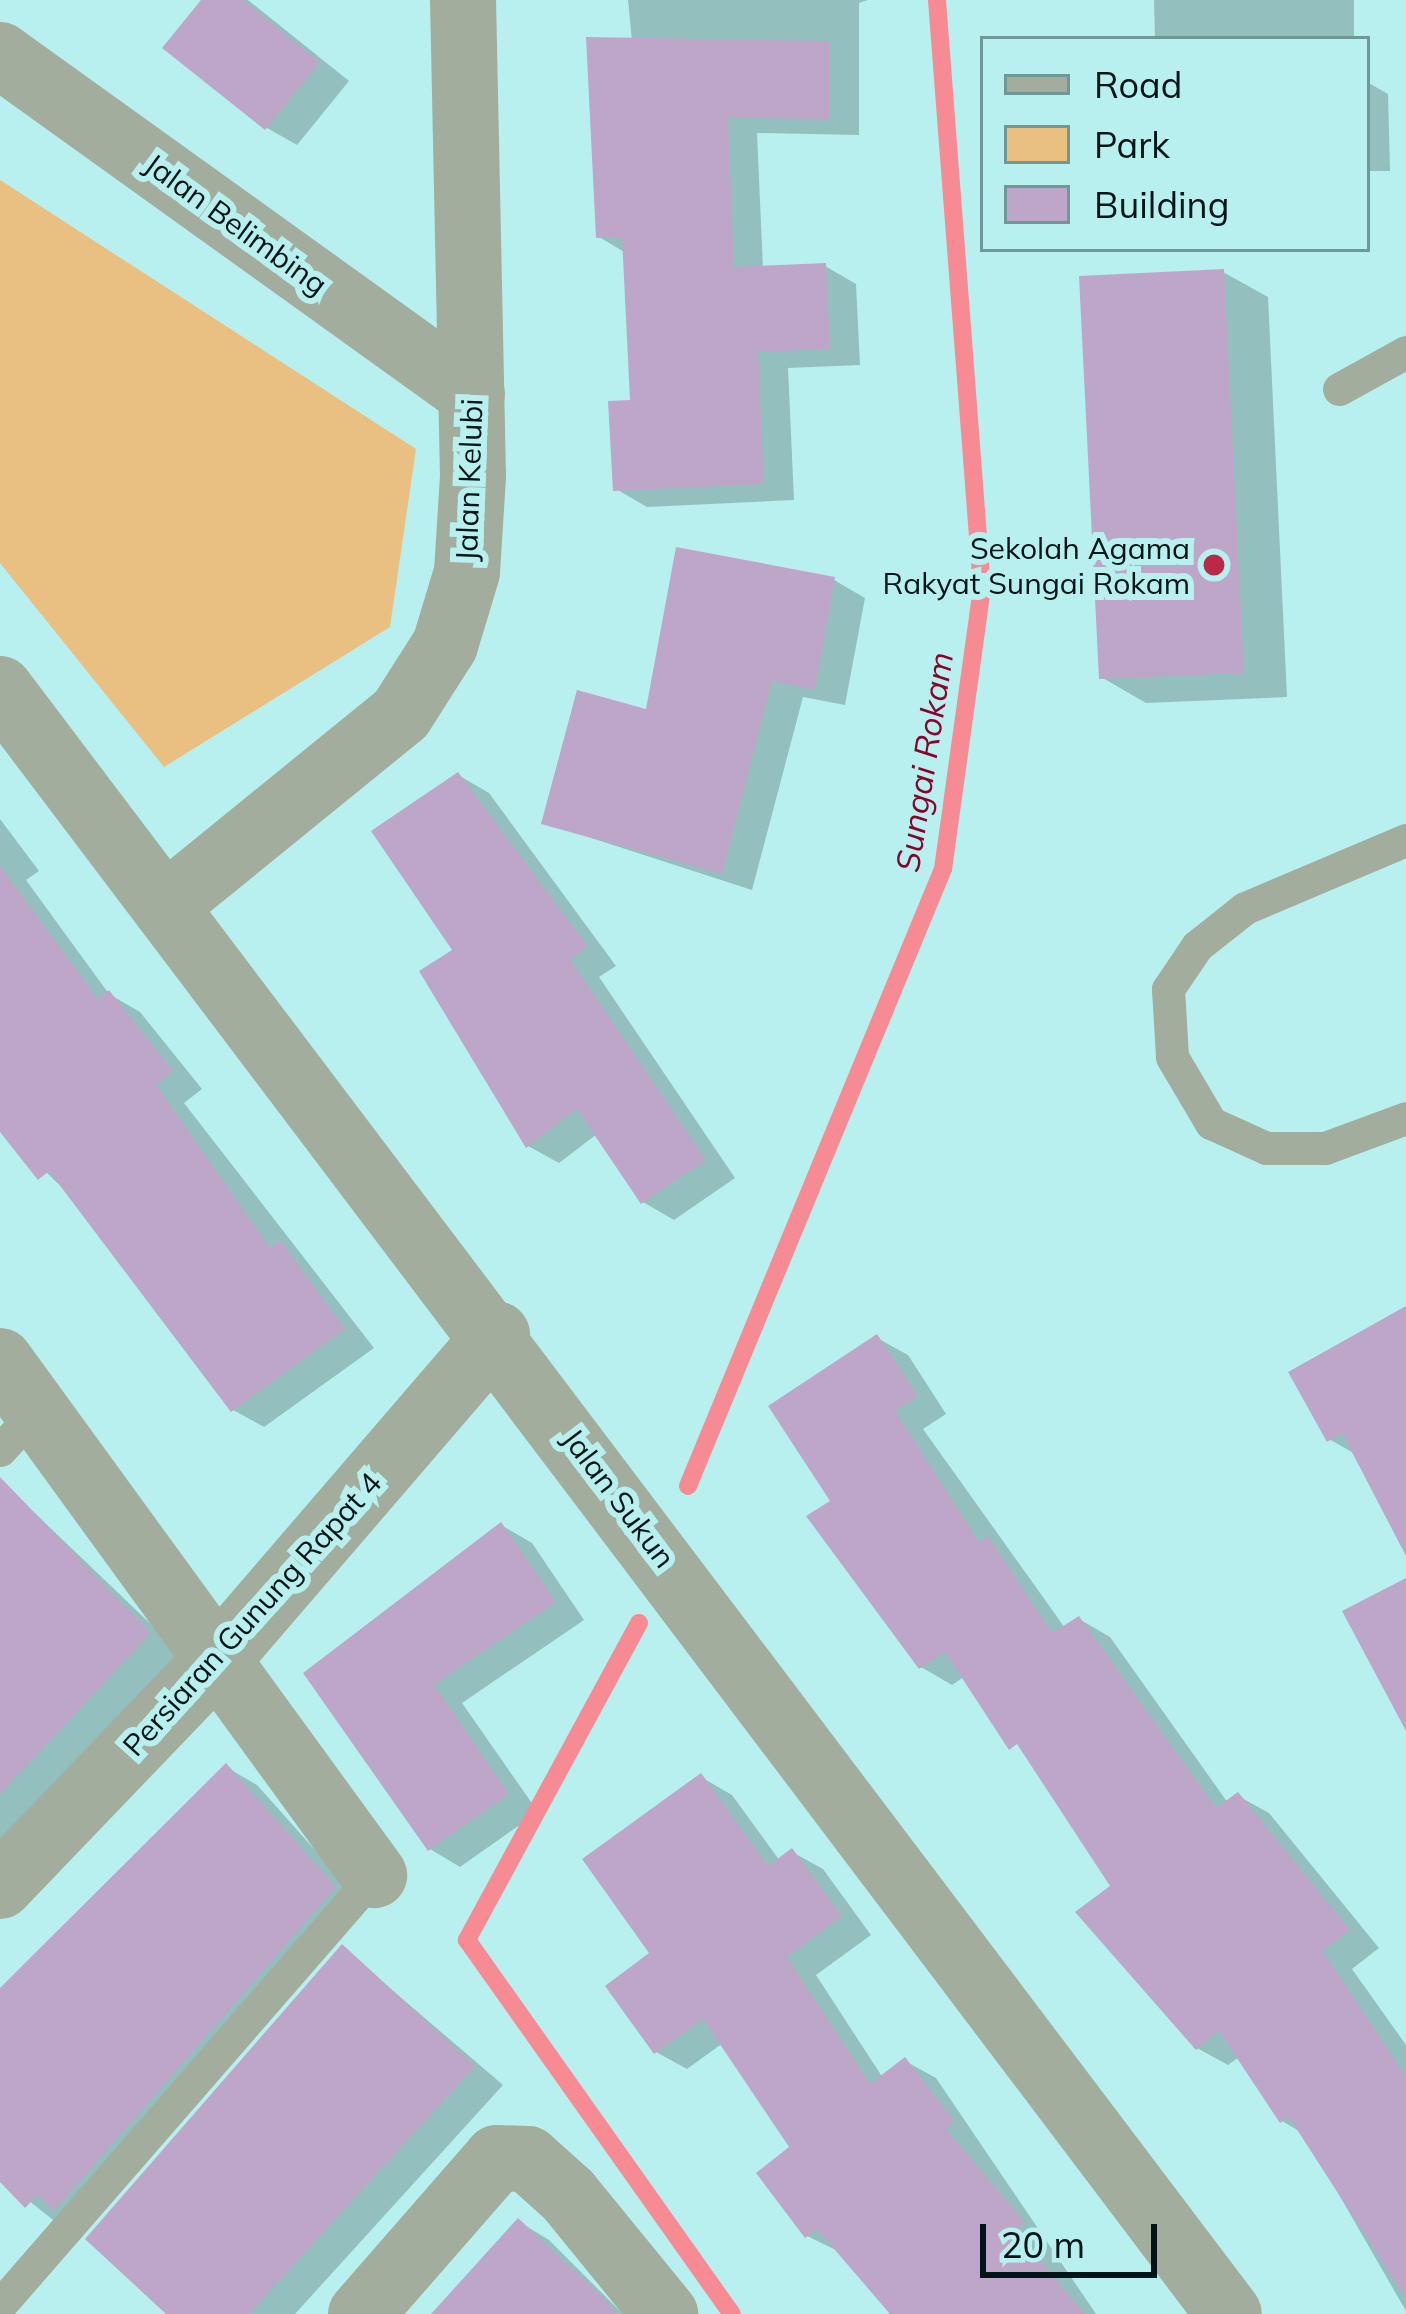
<!DOCTYPE html>
<style>
body{margin:0}
#map{position:relative;width:1406px;height:2314px;overflow:hidden;background:#b8f0ef;font-family:Mulish,sans-serif}
div>[style]{position:absolute}
[style*='--x']{left:calc(var(--x)*1px);top:calc(var(--y)*1px);width:calc(var(--w)*1px);rotate:calc(var(--a)*1deg)}
.green>*{inset:0;background:#eabf82}
.shadow>*{inset:0;background:#0003}
.stream>*{height:18px;margin:-9px;padding:0 9px;transform-origin:9px;border-radius:9px;background:#f78b94}
.building>*{inset:0;background:#bea6c9}
.lane>*{height:33px;margin:-16.5px;padding:0 16.5px;transform-origin:16.5px;border-radius:16.5px;background:#a2ad9d}
.street>*{height:66px;margin:-33px;padding:0 33px;transform-origin:33px;border-radius:33px;background:#a2ad9d}
.dots>*{width:33px;height:33px;translate:-50% -50%;box-sizing:border-box;border:6px solid #b8f0ef;border-radius:50%}
span{translate:-50% -50%;white-space:nowrap;text-align:center;line-height:1.15;-webkit-text-stroke:12px #b8f0ef;paint-order:stroke}
.street-label{font-size:30px;color:#011516}
.poi-label{font-size:30px;color:#011516}
.right{translate:-100% -50%;text-align:right}
.water-label{font-size:33px;color:#8b022a;font-style:italic}
.legend{position:absolute;left:980px;top:36px;width:390px;height:216px;box-sizing:border-box;background:#b8f0ef;border:3px solid #6f9898;margin:0;padding:15px 21px;list-style:none;font-size:36px;color:#011516}
.legend li{display:flex;align-items:center;gap:24px;height:60px}
.legend b{width:60px;border:3px solid #6f9898}
.scale{position:absolute;left:980px;top:2224px;width:177px;height:54px;box-sizing:border-box;border:6px solid #011516;border-top:0;padding-left:15px;font-size:36px;line-height:42px;white-space:nowrap;color:#011516;-webkit-text-stroke:9px #b8f0ef;paint-order:stroke}
</style>
<div id="map">
<div class="green">
<i style="clip-path:polygon(0 180px,416px 449px,390px 627px,164px 767px,0 563px)"></i>
</div>
<div class="shadow">
<i style="clip-path:polygon(204px 0,248px 0,349px 81px,297px 145px,267px 128px)"></i>
<i style="clip-path:polygon(628px 0,868px 0,859px 3px,859px 135px,757px 133px,763px 269px,825px 266px,856px 284px,860px 365px,788px 368px,794px 500px,647px 507px,616px 489px,633px 402px,626px 253px,599px 237px,589px 40px,632px 41px)"></i>
<i style="clip-path:polygon(1154px 0,1354px 0,1354px 39px,1155px 39px)"></i>
<i style="clip-path:polygon(1367px 82px,1388px 94px,1390px 171px,1367px 171px)"></i>
<i style="clip-path:polygon(1223px 272px,1268px 297px,1287px 697px,1146px 703px,1101px 677px)"></i>
<i style="clip-path:polygon(834px 580px,865px 598px,845px 705px,803px 697px,752px 890px,545px 823px,648px 712px)"></i>
<i style="clip-path:polygon(458px 775px,489px 793px,616px 966px,599px 977px,735px 1178px,674px 1220px,643px 1202px,597px 1134px,559px 1163px,528px 1146px,456px 950px)"></i>
<i style="clip-path:polygon(0 819px,39px 871px,26px 880px,109px 994px,140px 1012px,202px 1089px,184px 1103px,374px 1348px,264px 1427px,233px 1410px,71px 1196px,0 1128px)"></i>
<i style="clip-path:polygon(1406px 1309px,1406px 1550px,1357px 1455px,1329px 1439px)"></i>
<i style="clip-path:polygon(877px 1338px,908px 1355px,946px 1414px,923px 1429px,1065px 1628px,1079px 1619px,1110px 1637px,1228px 1803px,1238px 1796px,1269px 1813px,1379px 1948px,1352px 1969px,1406px 2045px,1406px 2311px,1304px 2134px,1282px 2121px,1239px 2057px,1228px 2065px,1197px 2048px,1114px 1887px,1030px 1758px,965px 1676px,952px 1685px,921px 1667px,810px 1517px,834px 1502px)"></i>
<i style="clip-path:polygon(19px 1498px,180px 1652px,0 1843px,0 1518px)"></i>
<i style="clip-path:polygon(501px 1525px,532px 1543px,584px 1620px,462px 1703px,538px 1812px,460px 1867px,430px 1849px,308px 1674px)"></i>
<i style="clip-path:polygon(226px 1767px,257px 1785px,365px 1906px,57px 2223px,0 2178px,0 1992px)"></i>
<i style="clip-path:polygon(701px 1777px,732px 1795px,780px 1861px,792px 1852px,823px 1869px,871px 1935px,816px 1975px,883px 2078px,905px 2061px,936px 2078px,1096px 2314px,894px 2314px,840px 2252px,807px 2236px,793px 2148px,723px 2043px,687px 2069px,656px 2052px,653px 1954px)"></i>
<i style="clip-path:polygon(343px 1948px,503px 2085px,295px 2314px,171px 2314px)"></i>
<i style="clip-path:polygon(519px 2222px,549px 2240px,623px 2314px,435px 2314px)"></i>
</div>
<div class="stream">
<i style="--x:688;--y:1486;--w:668;--a:-67.55"></i>
<i style="--x:943;--y:869;--w:283;--a:-82.1"></i>
<i style="--x:982;--y:589;--w:591;--a:-94.37"></i>
<i style="--x:639;--y:1623;--w:361;--a:118.5"></i>
<i style="--x:467;--y:1940;--w:458;--a:54.7"></i>
</div>
<div class="building">
<i style="clip-path:polygon(201px 0,243px 0,320px 62px,265px 130px,162px 48px)"></i>
<i style="clip-path:polygon(586px 37px,829px 41px,829px 119px,728px 118px,734px 267px,826px 263px,830px 349px,758px 352px,764px 484px,613px 491px,608px 401px,630px 400px,622px 237px,596px 238px)"></i>
<i style="clip-path:polygon(1224px 269px,1244px 673px,1099px 679px,1079px 276px)"></i>
<i style="clip-path:polygon(676px 547px,835px 577px,815px 690px,772px 681px,722px 874px,541px 824px,577px 690px,646px 709px)"></i>
<i style="clip-path:polygon(458px 772px,588px 947px,570px 959px,706px 1160px,641px 1204px,577px 1109px,526px 1148px,419px 971px,452px 950px,371px 831px)"></i>
<i style="clip-path:polygon(0 866px,98px 999px,109px 990px,173px 1071px,156px 1085px,270px 1248px,281px 1241px,345px 1329px,231px 1412px,49px 1171px,38px 1180px,0 1132px)"></i>
<i style="clip-path:polygon(1406px 1306px,1406px 1556px,1342px 1433px,1327px 1442px,1288px 1372px)"></i>
<i style="clip-path:polygon(877px 1334px,918px 1396px,895px 1411px,979px 1542px,988px 1536px,1052px 1633px,1079px 1616px,1216px 1808px,1238px 1792px,1350px 1930px,1323px 1951px,1406px 2077px,1406px 2299px,1289px 2117px,1280px 2123px,1219px 2031px,1196px 2050px,1075px 1912px,1110px 1886px,1017px 1744px,1009px 1750px,945px 1652px,919px 1669px,806px 1516px,830px 1501px,768px 1406px)"></i>
<i style="clip-path:polygon(0 1477px,151px 1633px,0 1794px)"></i>
<i style="clip-path:polygon(501px 1522px,556px 1602px,434px 1685px,509px 1794px,428px 1851px,303px 1673px)"></i>
<i style="clip-path:polygon(1406px 1578px,1406px 1731px,1342px 1611px)"></i>
<i style="clip-path:polygon(226px 1763px,336px 1887px,54px 2211px,37px 2195px,25px 2208px,0 2182px,0 1988px)"></i>
<i style="clip-path:polygon(701px 1773px,768px 1866px,792px 1848px,842px 1916px,787px 1957px,870px 2084px,905px 2057px,955px 2122px,946px 2129px,1025px 2222px,1015px 2231px,1085px 2314px,890px 2314px,817px 2229px,805px 2238px,756px 2173px,789px 2147px,703px 2019px,654px 2054px,605px 1986px,649px 1953px,582px 1859px)"></i>
<i style="clip-path:polygon(342px 1944px,475px 2066px,249px 2314px,166px 2314px,85px 2239px)"></i>
<i style="clip-path:polygon(518px 2218px,603px 2297px,617px 2314px,431px 2314px)"></i>
</div>
<div class="lane">
<i style="--x:1339;--y:389;--w:77;--a:-28.9"></i>
<i style="--x:1406;--y:840;--w:175;--a:157.1"></i>
<i style="--x:1245;--y:908;--w:61;--a:141.6"></i>
<i style="--x:1197;--y:946;--w:52;--a:124"></i>
<i style="--x:1168;--y:989;--w:68;--a:86.6"></i>
<i style="--x:1172;--y:1057;--w:77;--a:59.4"></i>
<i style="--x:1211;--y:1123;--w:60;--a:24.4"></i>
<i style="--x:1266;--y:1148;--w:59;--a:0"></i>
<i style="--x:1325;--y:1148;--w:86;--a:-20.3"></i>
<i style="--x:0;--y:1450;--w:56;--a:-47.2"></i>
<i style="--x:0;--y:2305;--w:570;--a:-48.98"></i>
</div>
<div class="street">
<i style="--x:0;--y:55;--w:581;--a:35.69"></i>
<i style="--x:0;--y:689;--w:2037;--a:52.9"></i>
<i style="--x:166;--y:905;--w:303;--a:-39.1"></i>
<i style="--x:401;--y:714;--w:82;--a:-57.5"></i>
<i style="--x:445;--y:645;--w:76;--a:-73.2"></i>
<i style="--x:467;--y:572;--w:96;--a:-86.4"></i>
<i style="--x:473;--y:476;--w:476;--a:-91.2"></i>
<i style="--x:0;--y:1361;--w:636;--a:53.96"></i>
<i style="--x:0;--y:1886;--w:315;--a:-46.2"></i>
<i style="--x:218;--y:1659;--w:428;--a:-49.3"></i>
<i style="--x:361;--y:2314;--w:207;--a:-48.9"></i>
<i style="--x:497;--y:2158;--w:31;--a:2"></i>
<i style="--x:528;--y:2159;--w:54;--a:42"></i>
<i style="--x:568;--y:2195;--w:154;--a:50.8"></i>
</div>
<div class="dots">
<i style="left:1214px;top:565px;background:#ba2945"></i>
</div>
<div class="street-label">
<span style="left:236px;top:224px;rotate:36deg">Jalan Belimbing</span>
<span style="left:469px;top:480px;rotate:-88deg">Jalan Kelubi</span>
<span style="left:619px;top:1498px;rotate:53deg">Jalan Sukun</span>
<span style="left:252px;top:1614px;rotate:-48deg">Persiaran Gunung Rapat 4</span>
</div>
<div class="poi-label">
<span class="right" style="left:1190px;top:565px">Sekolah Agama<br>Rakyat Sungai Rokam</span>
</div>
<div class="water-label">
<span style="left:924px;top:762px;rotate:-81deg">Sungai Rokam</span>
</div>
<ul class="legend">
<li><b style="height:15px;background:#a2ad9d"></b>Road</li>
<li><b style="height:33px;background:#eabf82"></b>Park</li>
<li><b style="height:33px;background:#bea6c9"></b>Building</li>
</ul>
<div class="scale">20 m</div>
</div>
